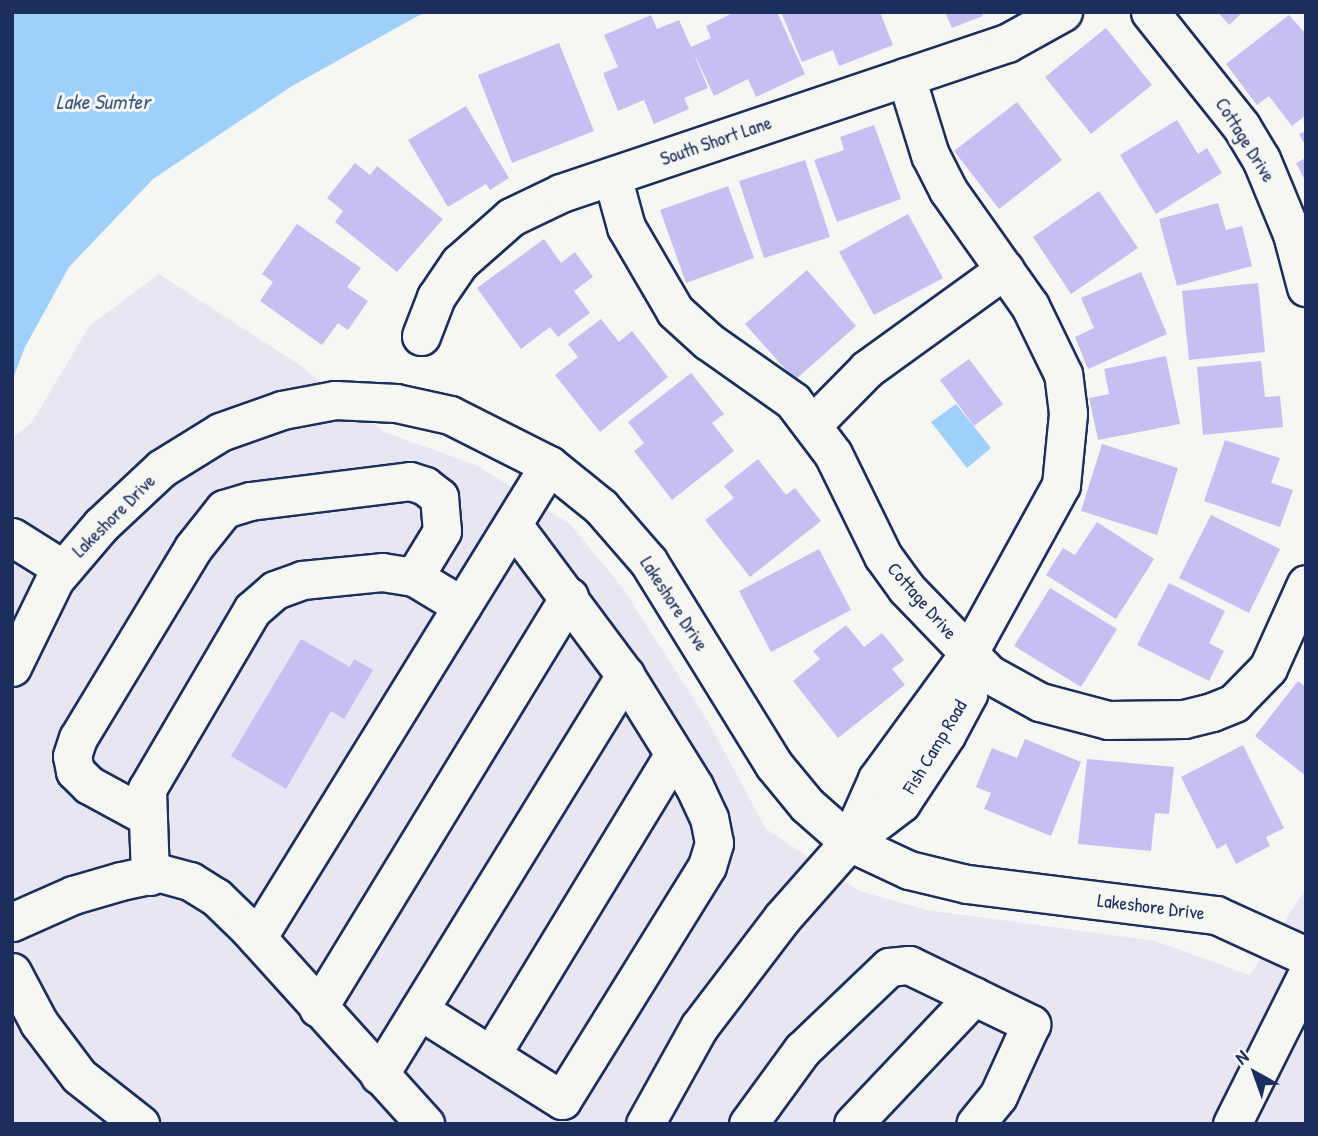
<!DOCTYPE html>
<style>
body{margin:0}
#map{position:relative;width:1318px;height:1136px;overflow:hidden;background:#f6f6f2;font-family:"Patrick Hand",sans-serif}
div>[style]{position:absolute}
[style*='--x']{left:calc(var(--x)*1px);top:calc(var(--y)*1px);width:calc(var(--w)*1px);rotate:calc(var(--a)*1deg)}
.built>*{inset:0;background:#e8e6f2}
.water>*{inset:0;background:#9dd1fb}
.building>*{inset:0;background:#c6c0f2}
.roads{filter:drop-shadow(2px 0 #1b2f5e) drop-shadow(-2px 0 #1b2f5e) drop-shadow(0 2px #1b2f5e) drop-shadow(0 -2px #1b2f5e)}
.minor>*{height:37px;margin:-18.5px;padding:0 18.5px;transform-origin:18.5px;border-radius:18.5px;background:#f6f6f2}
span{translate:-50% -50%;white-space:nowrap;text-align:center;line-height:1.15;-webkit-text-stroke:6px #f6f6f2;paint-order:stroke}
.street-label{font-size:19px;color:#1b2f5e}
.water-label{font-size:21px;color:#3c5885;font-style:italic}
.frame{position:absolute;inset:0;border:14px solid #1b2f5e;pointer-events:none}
.north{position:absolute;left:1220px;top:1038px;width:70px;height:70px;-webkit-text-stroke:5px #f6f6f2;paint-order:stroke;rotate:320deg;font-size:19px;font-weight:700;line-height:28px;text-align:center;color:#1b2f5e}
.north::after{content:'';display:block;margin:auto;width:24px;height:32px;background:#1b2f5e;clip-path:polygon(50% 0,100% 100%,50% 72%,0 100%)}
</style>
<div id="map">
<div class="built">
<i style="clip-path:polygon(159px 274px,301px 366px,384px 432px,476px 465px,570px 524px,622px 587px,709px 723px,766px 829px,859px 891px,927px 910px,1155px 941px,1250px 975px,1306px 888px,1306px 1124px,12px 1124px,12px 439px,32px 422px,90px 325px)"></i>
</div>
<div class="water">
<i style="clip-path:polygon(12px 12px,425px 12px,292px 86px,153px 179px,69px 267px,25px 347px,12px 381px)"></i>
<i style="clip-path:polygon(956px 404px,991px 448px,967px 468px,931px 422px)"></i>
</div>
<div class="building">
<i style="clip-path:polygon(735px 12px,777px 12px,805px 74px,756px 97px,748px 79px,714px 96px,693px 51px,708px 88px,684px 98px,689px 109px,654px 124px,644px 100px,618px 111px,603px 73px,618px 67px,604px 35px,651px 15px,657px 29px,679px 20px,691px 47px,711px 38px,706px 26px)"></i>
<i style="clip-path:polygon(781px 12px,880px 12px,893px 45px,839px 66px,833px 50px,802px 62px)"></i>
<i style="clip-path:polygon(945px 12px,982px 12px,983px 16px,952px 28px)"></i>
<i style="clip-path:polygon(1218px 12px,1243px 12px,1229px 25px)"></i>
<i style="clip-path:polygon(1289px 15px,1306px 34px,1306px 115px,1292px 126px,1269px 96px,1257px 105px,1226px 64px)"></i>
<i style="clip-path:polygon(1106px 28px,1152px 85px,1091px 134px,1045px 77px)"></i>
<i style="clip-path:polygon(559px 43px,594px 131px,512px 163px,478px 75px)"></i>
<i style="clip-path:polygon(1017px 102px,1062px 160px,999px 209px,954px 151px)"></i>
<i style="clip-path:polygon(466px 106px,509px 178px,490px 190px,486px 184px,448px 207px,408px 140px)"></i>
<i style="clip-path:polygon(1177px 120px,1198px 154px,1207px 148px,1222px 173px,1156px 214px,1120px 155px)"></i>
<i style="clip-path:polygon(874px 125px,901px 199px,837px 222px,814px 160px,844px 150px,840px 137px)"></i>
<i style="clip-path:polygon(1306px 131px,1306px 147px,1299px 134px)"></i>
<i style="clip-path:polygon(1306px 158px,1306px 182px,1296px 163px)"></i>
<i style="clip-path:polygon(805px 160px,830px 237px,764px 258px,739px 181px)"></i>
<i style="clip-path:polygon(355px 163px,370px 175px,377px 166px,443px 219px,397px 272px,335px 222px,343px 211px,327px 198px)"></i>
<i style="clip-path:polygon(728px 186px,754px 258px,686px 283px,660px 210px)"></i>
<i style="clip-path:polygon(1099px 191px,1138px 248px,1071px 294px,1033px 237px)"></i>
<i style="clip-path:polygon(1218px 203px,1226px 230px,1242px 226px,1252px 266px,1177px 286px,1159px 219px)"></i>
<i style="clip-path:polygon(908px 214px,943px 278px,874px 315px,839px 252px)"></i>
<i style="clip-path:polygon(297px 224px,361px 268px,347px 287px,368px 301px,348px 330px,338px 323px,322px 345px,260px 301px,273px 282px,262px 274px)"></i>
<i style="clip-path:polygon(544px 239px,561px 263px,575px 252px,593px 277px,574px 291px,590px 313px,558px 337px,550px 327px,521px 349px,477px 288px)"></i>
<i style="clip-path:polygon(807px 270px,856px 326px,795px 380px,745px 324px)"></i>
<i style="clip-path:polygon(1141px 272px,1167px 334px,1088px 369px,1075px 337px,1094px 328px,1081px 298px)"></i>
<i style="clip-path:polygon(1258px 283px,1265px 352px,1189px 360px,1182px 291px)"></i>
<i style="clip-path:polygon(601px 319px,619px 342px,632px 331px,668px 377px,600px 432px,555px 375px,578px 357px,568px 344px)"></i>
<i style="clip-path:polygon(1166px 356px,1180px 424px,1098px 440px,1089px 398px,1109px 394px,1104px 369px)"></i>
<i style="clip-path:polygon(969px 359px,1003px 404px,974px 426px,940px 380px)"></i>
<i style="clip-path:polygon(1261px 361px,1265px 397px,1280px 396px,1283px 427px,1203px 435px,1197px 367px)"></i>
<i style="clip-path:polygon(691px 373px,724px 414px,712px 423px,734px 451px,672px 500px,634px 451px,644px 443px,628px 422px)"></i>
<i style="clip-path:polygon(1225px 440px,1280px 458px,1271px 483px,1293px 490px,1280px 527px,1204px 501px)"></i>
<i style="clip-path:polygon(1102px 444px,1178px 468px,1157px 535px,1081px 511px)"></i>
<i style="clip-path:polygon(758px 459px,786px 495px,795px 488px,821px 521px,750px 577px,705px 520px,734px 498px,724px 486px)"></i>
<i style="clip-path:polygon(1211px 515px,1280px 549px,1249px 613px,1179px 578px)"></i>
<i style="clip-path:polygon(1097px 522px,1154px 559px,1116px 619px,1046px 575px,1063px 548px,1075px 555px)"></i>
<i style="clip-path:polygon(819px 549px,851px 610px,771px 652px,739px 591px)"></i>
<i style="clip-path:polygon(1169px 583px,1225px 611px,1209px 643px,1224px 651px,1209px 681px,1137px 645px)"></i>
<i style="clip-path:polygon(1050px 588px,1117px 629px,1081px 687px,1014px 646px)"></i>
<i style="clip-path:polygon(846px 625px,864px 647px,882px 633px,904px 660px,892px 669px,905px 685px,838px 738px,793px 681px,820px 659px,813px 651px)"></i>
<i style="clip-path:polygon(301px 639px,350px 667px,354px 659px,373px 670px,344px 719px,331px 711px,286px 789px,231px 756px)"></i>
<i style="clip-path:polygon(1298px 681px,1306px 687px,1306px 776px,1255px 736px)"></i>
<i style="clip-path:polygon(1025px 739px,1081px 762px,1051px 836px,984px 809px,991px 793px,976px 787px,992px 748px,1017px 758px)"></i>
<i style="clip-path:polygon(1243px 745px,1284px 828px,1266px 837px,1270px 846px,1236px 864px,1226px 844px,1217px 849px,1181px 777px)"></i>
<i style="clip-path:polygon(1087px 759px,1174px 767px,1169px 814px,1155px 813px,1151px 851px,1078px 844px)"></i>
</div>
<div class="roads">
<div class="minor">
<i style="--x:1150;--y:12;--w:146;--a:51.4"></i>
<i style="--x:1241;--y:126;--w:39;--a:59"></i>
<i style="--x:1261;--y:159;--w:81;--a:67.5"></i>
<i style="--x:1292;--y:234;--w:55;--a:75.2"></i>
<i style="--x:612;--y:176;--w:53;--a:74.6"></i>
<i style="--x:626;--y:227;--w:97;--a:59.7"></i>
<i style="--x:675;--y:311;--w:45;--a:42.3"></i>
<i style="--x:708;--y:341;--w:104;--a:35.2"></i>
<i style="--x:793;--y:401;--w:66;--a:53"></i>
<i style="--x:833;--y:454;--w:114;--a:63.9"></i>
<i style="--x:883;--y:556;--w:39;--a:54"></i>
<i style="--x:906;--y:588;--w:120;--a:46"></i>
<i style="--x:989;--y:674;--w:58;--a:28.8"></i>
<i style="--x:1040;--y:702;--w:70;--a:14.8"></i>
<i style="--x:1108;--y:720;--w:76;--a:-0.8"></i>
<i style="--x:1184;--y:719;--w:29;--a:-14"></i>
<i style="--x:1212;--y:712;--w:24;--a:-22"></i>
<i style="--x:1234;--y:703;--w:49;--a:-45.8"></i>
<i style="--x:1268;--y:668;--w:92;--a:-65.7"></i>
<i style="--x:421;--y:336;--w:42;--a:-69"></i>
<i style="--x:436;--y:297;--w:41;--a:-55.9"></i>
<i style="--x:459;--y:263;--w:69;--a:-41.5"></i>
<i style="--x:511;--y:217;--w:55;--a:-25.6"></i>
<i style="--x:561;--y:193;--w:471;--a:-18.6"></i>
<i style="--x:1007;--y:43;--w:64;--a:-29"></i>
<i style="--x:812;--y:425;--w:78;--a:-45.5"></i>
<i style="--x:867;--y:369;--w:170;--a:-35.9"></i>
<i style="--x:12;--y:537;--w:60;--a:32.1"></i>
<i style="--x:12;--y:667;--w:98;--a:-64"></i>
<i style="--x:55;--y:579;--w:71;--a:-49.6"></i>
<i style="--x:101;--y:525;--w:83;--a:-43.1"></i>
<i style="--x:162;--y:468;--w:68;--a:-31.8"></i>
<i style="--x:220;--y:432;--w:66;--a:-19.5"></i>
<i style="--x:282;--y:410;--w:54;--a:-10.7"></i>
<i style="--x:335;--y:400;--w:61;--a:2.8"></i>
<i style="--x:396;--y:403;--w:55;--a:12.5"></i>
<i style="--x:450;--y:415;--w:111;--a:26.8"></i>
<i style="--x:549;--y:465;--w:67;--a:38.9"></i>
<i style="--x:601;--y:507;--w:72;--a:49"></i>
<i style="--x:648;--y:561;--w:240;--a:58.3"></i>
<i style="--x:774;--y:765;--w:52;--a:50.5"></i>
<i style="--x:807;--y:805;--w:56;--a:41.4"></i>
<i style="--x:849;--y:842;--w:66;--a:25"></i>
<i style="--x:909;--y:870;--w:60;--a:13.6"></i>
<i style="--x:967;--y:884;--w:251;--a:7.1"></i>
<i style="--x:1216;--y:915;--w:99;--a:24.5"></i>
<i style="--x:148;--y:817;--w:67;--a:-151.5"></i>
<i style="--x:89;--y:785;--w:20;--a:-135"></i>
<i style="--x:75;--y:771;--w:15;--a:-101"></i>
<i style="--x:72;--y:756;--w:19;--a:-72"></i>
<i style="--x:78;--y:738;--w:222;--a:-58.8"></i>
<i style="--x:193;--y:548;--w:50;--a:-51.5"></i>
<i style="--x:224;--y:509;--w:27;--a:-17"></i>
<i style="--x:250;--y:501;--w:161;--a:-7.1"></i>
<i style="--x:410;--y:481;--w:16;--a:18"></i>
<i style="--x:425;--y:486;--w:18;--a:38"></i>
<i style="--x:439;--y:497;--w:34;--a:85"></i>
<i style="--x:442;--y:531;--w:54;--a:121.3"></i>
<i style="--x:851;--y:841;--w:63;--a:-37.2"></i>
<i style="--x:901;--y:803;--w:82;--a:-56.5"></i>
<i style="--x:946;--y:735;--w:47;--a:-61.8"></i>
<i style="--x:968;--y:694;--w:40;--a:-90"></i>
<i style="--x:150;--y:876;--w:87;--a:-92"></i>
<i style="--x:147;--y:789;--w:208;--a:-59.6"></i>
<i style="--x:252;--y:610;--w:30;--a:-41"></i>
<i style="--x:275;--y:590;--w:29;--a:-20"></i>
<i style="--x:302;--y:580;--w:80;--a:-5.7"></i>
<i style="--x:382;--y:572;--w:32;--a:9"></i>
<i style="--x:414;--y:577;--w:56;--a:31.1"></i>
<i style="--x:12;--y:922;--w:67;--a:-23.9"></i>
<i style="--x:73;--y:895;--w:50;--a:-16.3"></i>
<i style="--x:121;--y:881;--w:40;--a:-12"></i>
<i style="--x:160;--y:873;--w:31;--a:15"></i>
<i style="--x:190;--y:881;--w:31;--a:32"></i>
<i style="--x:216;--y:897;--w:46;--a:44.1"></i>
<i style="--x:249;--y:929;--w:263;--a:47.9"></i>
<i style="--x:257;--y:938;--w:556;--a:-58.31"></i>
<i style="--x:12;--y:972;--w:58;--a:62.1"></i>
<i style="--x:39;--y:1023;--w:66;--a:53"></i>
<i style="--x:79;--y:1076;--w:78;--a:38.2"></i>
<i style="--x:318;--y:1008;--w:482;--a:-58.6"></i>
<i style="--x:419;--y:1010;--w:169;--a:32.2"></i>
<i style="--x:562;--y:1100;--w:275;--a:-58.2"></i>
<i style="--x:707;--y:866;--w:24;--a:-73"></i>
<i style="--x:714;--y:843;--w:25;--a:-101"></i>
<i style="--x:709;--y:818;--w:35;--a:-115"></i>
<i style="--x:694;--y:786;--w:131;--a:-121.9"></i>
<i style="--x:625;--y:675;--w:187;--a:-126.7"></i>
<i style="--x:491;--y:1055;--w:352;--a:-58.7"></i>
<i style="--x:379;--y:1075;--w:470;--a:-58.4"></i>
<i style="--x:645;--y:1124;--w:111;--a:-60.9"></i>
<i style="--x:699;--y:1027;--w:137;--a:-52.7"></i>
<i style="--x:782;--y:918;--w:101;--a:-48.6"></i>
<i style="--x:849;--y:842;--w:69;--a:-66"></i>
<i style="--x:877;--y:779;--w:155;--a:-53.9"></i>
<i style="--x:968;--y:654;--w:193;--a:-61.2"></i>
<i style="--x:1061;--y:485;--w:72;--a:-84.4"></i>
<i style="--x:1068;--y:413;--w:39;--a:-97"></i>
<i style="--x:1063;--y:374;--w:76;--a:-115.9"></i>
<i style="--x:1030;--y:306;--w:142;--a:-125.3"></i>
<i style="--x:948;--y:190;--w:39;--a:-117"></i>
<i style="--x:930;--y:155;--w:82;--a:-107.1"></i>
<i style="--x:748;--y:1124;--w:92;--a:-53.9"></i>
<i style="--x:802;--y:1050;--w:120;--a:-43.7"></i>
<i style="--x:889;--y:967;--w:20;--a:-6"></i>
<i style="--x:909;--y:965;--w:136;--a:25.8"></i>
<i style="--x:1031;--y:1024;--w:79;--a:114.6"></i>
<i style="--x:998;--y:1096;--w:36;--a:129"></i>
<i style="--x:853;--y:1124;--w:176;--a:-46.6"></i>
<i style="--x:1232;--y:1124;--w:165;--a:-63.4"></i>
</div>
</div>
<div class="street-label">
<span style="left:1245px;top:140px;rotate:58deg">Cottage Drive</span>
<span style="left:716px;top:141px;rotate:-19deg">South Short Lane</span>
<span style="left:114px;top:516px;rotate:-45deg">Lakeshore Drive</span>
<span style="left:922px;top:601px;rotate:49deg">Cottage Drive</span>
<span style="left:674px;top:604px;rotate:57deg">Lakeshore Drive</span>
<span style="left:935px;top:747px;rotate:-59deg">Fish Camp Road</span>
<span style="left:1151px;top:907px;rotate:7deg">Lakeshore Drive</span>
</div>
<div class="water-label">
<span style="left:103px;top:102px">Lake Sumter</span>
</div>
<div class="frame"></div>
<div class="north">N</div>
</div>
